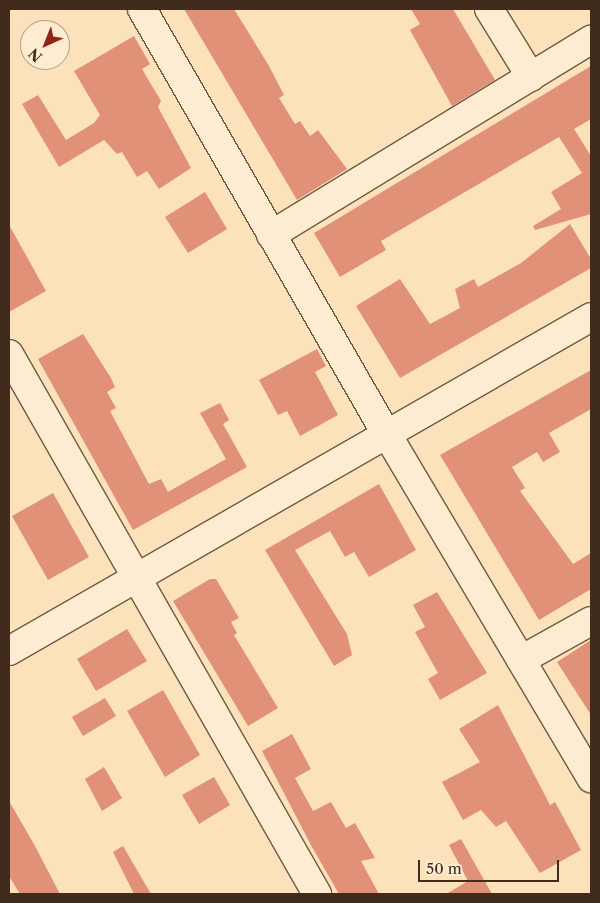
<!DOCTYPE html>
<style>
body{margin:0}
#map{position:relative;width:600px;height:903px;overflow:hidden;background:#fce2ba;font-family:"Libre Caslon Text",serif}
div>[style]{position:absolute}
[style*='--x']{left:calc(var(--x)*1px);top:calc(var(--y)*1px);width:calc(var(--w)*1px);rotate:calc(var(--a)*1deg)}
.building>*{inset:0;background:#e09178}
.roads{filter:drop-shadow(1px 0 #705944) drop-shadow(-1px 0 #705944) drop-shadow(0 1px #705944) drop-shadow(0 -1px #705944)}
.minor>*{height:28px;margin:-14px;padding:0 14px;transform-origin:14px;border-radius:14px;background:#fdecd2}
span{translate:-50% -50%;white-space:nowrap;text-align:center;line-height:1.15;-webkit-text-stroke:4px #fdecd2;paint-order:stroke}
.frame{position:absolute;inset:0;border:10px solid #412b1c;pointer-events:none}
.north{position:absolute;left:20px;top:20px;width:50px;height:50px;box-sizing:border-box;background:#fdecd2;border:1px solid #b29f89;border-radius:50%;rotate:224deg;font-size:14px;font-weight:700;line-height:20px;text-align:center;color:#412b1c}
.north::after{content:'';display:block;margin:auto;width:18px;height:22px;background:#8f2418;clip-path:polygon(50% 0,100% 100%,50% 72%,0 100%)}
.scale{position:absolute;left:418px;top:860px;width:141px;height:22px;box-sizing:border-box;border:2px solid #412b1c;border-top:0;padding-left:6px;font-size:15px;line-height:18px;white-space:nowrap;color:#412b1c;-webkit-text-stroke:4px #fdecd2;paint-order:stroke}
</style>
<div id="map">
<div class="building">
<i style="clip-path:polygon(184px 9px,234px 9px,269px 66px,284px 95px,279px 98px,295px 124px,300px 121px,310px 136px,318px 130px,347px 169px,297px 200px)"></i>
<i style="clip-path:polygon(411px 9px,453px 9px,495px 80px,452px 106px,410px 30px,420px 24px)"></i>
<i style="clip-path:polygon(134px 36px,150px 64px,142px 69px,161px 101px,158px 107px,191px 168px,159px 189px,147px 171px,137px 177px,122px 152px,117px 154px,104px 140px,59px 167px,22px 104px,38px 95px,66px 140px,94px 123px,100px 115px,74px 71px)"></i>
<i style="clip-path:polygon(591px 66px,591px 119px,574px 129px,591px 156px,591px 214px,535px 230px,533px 226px,561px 209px,551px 192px,582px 173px,559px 137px,381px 241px,386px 250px,340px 277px,314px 233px)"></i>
<i style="clip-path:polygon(205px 192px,227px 229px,188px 253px,165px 217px)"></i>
<i style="clip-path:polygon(570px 224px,591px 259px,591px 268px,400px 378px,356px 306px,400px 279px,430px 324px,460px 308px,455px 289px,474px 279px,478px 287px,521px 263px)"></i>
<i style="clip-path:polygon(9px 225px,46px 291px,9px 312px)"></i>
<i style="clip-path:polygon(83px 334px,111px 378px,115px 387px,107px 392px,116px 408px,110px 411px,149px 484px,161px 479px,168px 492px,226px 459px,200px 413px,220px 403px,229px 420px,223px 424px,247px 467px,133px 530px,38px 359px)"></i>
<i style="clip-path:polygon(317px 349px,326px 366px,315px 372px,338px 415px,300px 436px,287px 411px,278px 415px,259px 380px)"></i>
<i style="clip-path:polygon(591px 370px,591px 409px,549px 433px,560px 452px,543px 462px,537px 452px,512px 467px,525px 488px,520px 491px,573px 564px,591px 553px,591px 589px,539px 620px,440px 455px)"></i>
<i style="clip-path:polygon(379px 484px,416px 550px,369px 577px,354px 552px,345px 557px,330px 531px,295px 550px,347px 634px,352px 655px,334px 666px,265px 550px)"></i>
<i style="clip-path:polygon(53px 493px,89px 557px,48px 580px,12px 516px)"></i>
<i style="clip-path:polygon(210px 579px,216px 579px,239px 618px,231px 622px,237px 633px,234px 635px,278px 708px,248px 726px,173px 601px)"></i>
<i style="clip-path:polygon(437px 592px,487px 673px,440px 700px,428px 679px,438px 673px,415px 632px,425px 627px,413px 605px)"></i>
<i style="clip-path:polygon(127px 629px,147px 661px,96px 691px,77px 659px)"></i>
<i style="clip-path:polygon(591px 640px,591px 715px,557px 662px)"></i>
<i style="clip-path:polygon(163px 690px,200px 755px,165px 777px,127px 711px)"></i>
<i style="clip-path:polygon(105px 698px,116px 716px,83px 736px,72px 717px)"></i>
<i style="clip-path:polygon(498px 705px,550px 805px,555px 802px,581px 850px,540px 873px,506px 821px,496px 827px,481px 810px,463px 820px,442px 782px,480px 762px,459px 729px)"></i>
<i style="clip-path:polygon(292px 734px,311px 769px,295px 778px,313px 811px,331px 802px,346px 828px,355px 823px,375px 858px,361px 861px,379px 894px,339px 894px,312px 847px,262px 751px)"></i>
<i style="clip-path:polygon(104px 767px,122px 798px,102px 811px,85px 779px)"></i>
<i style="clip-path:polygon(214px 777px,230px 805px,199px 824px,182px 795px)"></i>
<i style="clip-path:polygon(9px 801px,35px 846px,60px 894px,20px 894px,9px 876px)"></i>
<i style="clip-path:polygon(461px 839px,492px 894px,446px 894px,468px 881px,449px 845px)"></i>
<i style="clip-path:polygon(123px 846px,151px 894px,134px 894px,113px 852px)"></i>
</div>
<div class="roads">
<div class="minor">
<i style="--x:142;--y:9;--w:487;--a:60.1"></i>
<i style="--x:385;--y:431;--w:404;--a:59.3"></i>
<i style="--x:489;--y:9;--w:80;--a:58.3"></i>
<i style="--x:271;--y:235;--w:375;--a:-31.4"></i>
<i style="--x:9;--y:354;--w:622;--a:60.3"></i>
<i style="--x:9;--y:651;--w:671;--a:-29.85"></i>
<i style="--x:521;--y:660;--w:80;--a:-29.1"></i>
</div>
</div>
<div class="frame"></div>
<div class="north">N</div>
<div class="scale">50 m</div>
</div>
